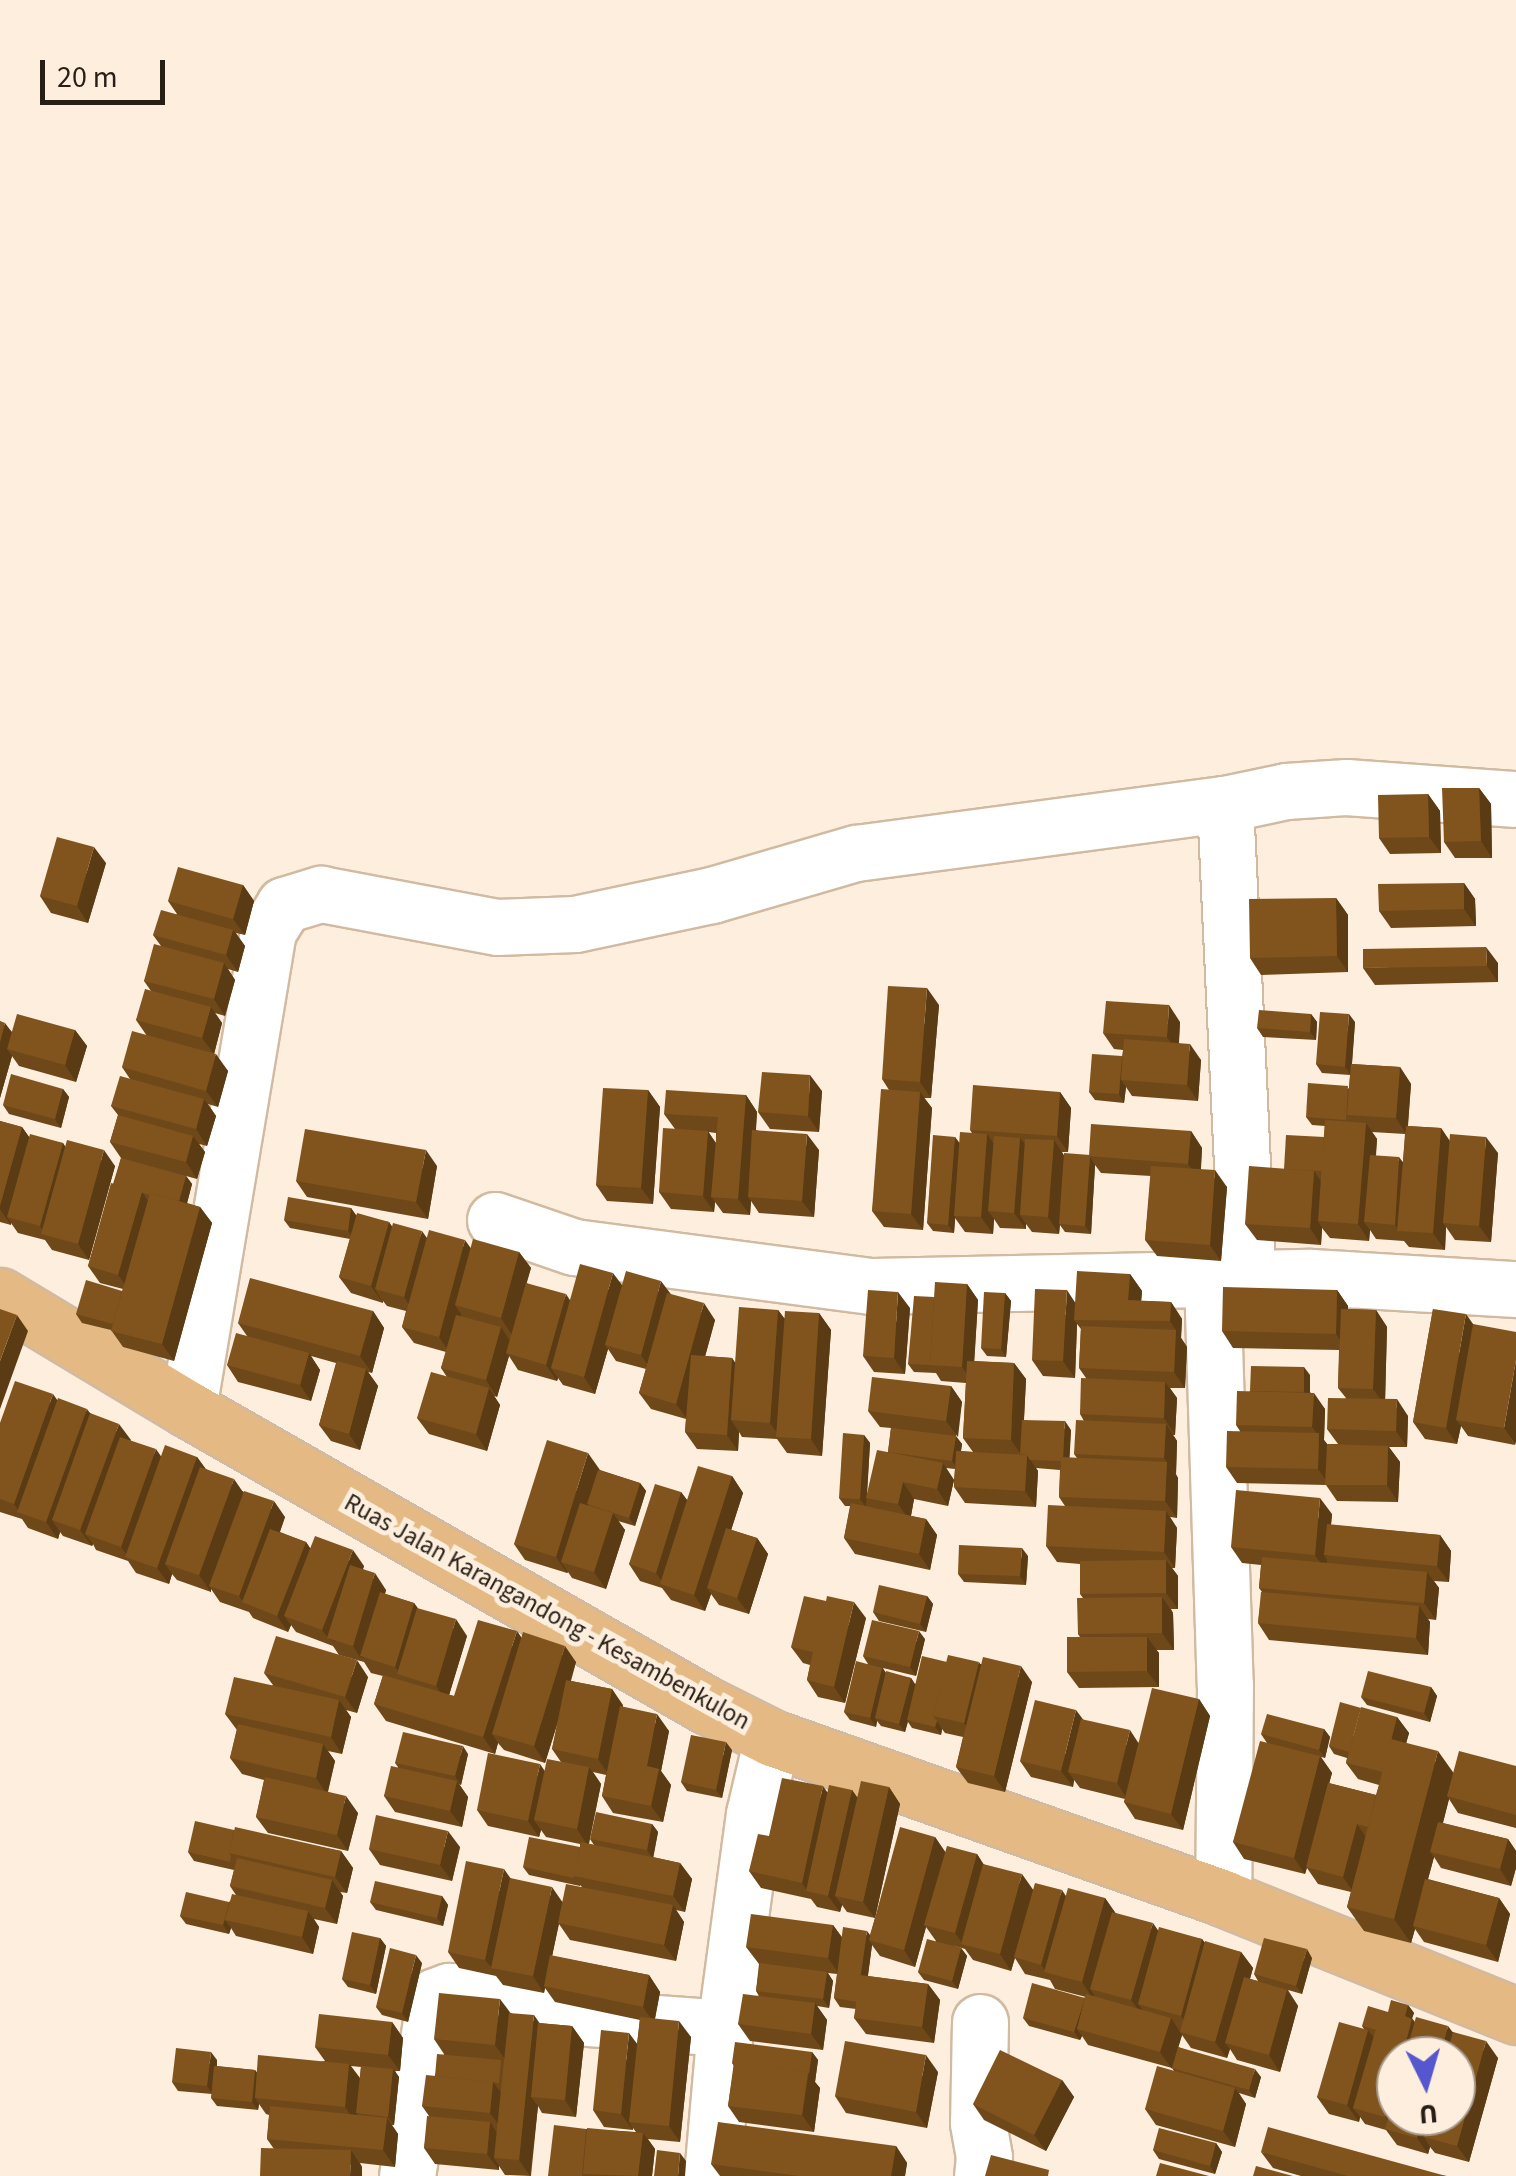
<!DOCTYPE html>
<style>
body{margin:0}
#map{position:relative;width:1516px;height:2176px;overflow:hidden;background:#fdeede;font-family:"Source Sans 3",sans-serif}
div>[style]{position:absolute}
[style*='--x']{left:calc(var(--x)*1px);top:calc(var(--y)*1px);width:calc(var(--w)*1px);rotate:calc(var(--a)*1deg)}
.roads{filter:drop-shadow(2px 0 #d2baa1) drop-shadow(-2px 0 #d2baa1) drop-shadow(0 2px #d2baa1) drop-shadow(0 -2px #d2baa1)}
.minor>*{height:55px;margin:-27.5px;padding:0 27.5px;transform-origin:27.5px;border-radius:27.5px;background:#fff}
.major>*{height:55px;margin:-27.5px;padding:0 27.5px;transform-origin:27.5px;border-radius:27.5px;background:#e5b983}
.wall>*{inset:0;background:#6f4819}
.shaded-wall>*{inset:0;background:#5a3b14}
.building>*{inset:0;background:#81541d}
span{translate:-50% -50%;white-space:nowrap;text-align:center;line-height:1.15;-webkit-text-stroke:10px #fdeede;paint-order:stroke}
.street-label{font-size:25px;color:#271e15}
.north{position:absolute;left:1376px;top:2036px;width:100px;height:100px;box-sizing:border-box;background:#fdeede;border:2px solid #a79b8e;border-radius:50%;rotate:175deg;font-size:28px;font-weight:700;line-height:40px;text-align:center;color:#271e15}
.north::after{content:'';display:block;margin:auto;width:35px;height:45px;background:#5657ce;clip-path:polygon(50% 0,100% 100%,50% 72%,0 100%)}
.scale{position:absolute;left:40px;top:60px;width:125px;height:45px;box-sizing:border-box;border:5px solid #271e15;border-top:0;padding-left:12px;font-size:30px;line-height:35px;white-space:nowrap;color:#271e15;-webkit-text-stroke:8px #fdeede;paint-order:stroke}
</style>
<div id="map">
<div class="roads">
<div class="minor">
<i style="--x:1225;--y:804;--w:476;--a:87.3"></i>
<i style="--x:495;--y:1220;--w:83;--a:18.9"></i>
<i style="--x:574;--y:1247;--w:301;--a:7.5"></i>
<i style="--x:872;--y:1286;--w:439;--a:-1.2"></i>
<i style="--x:1311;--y:1277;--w:205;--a:3.4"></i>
<i style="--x:1212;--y:1280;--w:405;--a:88.2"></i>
<i style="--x:1225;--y:1685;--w:213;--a:90.5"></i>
<i style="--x:188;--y:1409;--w:485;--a:-80.5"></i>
<i style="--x:268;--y:931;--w:31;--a:-58"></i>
<i style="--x:284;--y:905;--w:39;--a:-17"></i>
<i style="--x:321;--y:894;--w:179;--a:10.6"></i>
<i style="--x:497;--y:927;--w:78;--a:-2.2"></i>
<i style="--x:575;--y:924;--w:140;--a:-12"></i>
<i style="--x:712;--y:895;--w:150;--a:-16.3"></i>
<i style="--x:856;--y:853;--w:372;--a:-7.6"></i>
<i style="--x:1225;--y:804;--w:62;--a:-12"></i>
<i style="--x:1286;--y:791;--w:60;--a:-3.8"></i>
<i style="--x:1346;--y:787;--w:167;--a:4.1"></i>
<i style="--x:980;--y:2022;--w:101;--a:91.1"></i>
<i style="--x:978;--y:2123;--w:35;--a:80"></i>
<i style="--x:984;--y:2157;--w:19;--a:96"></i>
<i style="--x:407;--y:2176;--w:182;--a:-81.2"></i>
<i style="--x:435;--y:1996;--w:15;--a:-20"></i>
<i style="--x:449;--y:1991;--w:28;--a:2"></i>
<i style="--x:477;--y:1992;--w:115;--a:13.1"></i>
<i style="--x:589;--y:2018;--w:136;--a:4.2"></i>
<i style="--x:712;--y:2176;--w:149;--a:-85"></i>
<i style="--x:725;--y:2028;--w:216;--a:-82.3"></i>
<i style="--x:754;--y:1814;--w:78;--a:-76.7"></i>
</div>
<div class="major">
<i style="--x:0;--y:1296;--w:219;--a:31"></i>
<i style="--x:188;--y:1409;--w:597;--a:29.74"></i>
<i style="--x:706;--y:1705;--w:74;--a:26.6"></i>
<i style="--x:772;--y:1738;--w:479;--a:19.5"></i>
<i style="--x:1223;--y:1898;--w:316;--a:21.9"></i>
</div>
</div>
<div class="wall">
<i style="clip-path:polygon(1479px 788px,1491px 804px,1492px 858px,1455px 858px,1444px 842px)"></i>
<i style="clip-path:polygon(1428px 794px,1440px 811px,1441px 853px,1390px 854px,1379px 838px)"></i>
<i style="clip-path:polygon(106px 863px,88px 923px,51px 913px,40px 896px)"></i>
<i style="clip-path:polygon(1464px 883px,1475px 899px,1476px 926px,1391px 928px,1379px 911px)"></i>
<i style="clip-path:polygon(243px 885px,254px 901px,245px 935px,236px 933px,245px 946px,238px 972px,228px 969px,235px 980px,225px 1016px,215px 1013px,222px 1023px,214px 1054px,228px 1071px,218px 1107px,208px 1104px,216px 1116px,207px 1146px,199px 1144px,205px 1152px,197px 1179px,186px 1176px,192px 1184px,187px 1203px,200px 1207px,212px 1223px,174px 1361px,123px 1347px,111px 1330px,82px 1323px,76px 1314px,122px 1291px,123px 1289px,100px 1283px,88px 1266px,121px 1158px,110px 1142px,118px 1115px,111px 1106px,130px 1079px,122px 1067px,147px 1036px,136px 1020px,151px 991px,144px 981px,161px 946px,153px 935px,177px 914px,168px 901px)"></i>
<i style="clip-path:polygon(1336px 898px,1348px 915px,1348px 972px,1261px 975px,1250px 958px)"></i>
<i style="clip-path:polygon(1498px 963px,1498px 982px,1375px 985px,1363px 968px)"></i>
<i style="clip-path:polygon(939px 1005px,931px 1098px,924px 1098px,932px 1108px,923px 1230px,884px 1227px,872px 1211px,889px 1090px,882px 1079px)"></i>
<i style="clip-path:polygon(1311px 1014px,1317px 1022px,1316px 1040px,1263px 1037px,1257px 1028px)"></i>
<i style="clip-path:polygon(0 1021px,12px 1032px,75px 1030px,87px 1046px,76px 1082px,19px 1066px,12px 1056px,0 1098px)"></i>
<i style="clip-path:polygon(1180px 1022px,1179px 1043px,1201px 1060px,1198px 1101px,1132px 1096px,1126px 1087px,1124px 1103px,1095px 1100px,1089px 1092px,1122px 1057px,1123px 1050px,1114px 1049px,1103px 1033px)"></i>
<i style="clip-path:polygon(evenodd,1355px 1022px,1352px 1064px,1400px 1067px,1411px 1084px,1408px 1126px,1441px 1128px,1450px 1141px,1498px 1153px,1491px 1242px,1455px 1240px,1446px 1227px,1445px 1250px,1409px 1247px,1404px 1241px,1376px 1239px,1370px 1230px,1369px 1241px,1330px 1238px,1322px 1228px,1321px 1245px,1257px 1240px,1245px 1224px,1284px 1169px,1324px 1137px,1325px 1126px,1312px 1125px,1306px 1117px,1349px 1088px,1350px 1075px,1322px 1073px,1316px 1064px,1355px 1022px,1372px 1132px,1405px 1134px,1403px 1162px,1376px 1156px,1377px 1139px,1372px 1132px)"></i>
<i style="clip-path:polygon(63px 1089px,69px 1097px,61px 1128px,9px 1114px,3px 1105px)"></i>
<i style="clip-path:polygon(648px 1090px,660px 1107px,653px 1204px,607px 1201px,596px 1185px)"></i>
<i style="clip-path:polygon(822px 1091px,819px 1132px,770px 1129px,758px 1112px)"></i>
<i style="clip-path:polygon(1060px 1092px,1071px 1108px,1068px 1152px,1062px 1152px,1064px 1156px,1089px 1155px,1191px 1131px,1202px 1148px,1201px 1169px,1227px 1187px,1221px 1261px,1157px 1256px,1145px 1240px,1151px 1176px,1101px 1173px,1095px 1165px,1091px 1234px,1065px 1232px,1060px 1225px,1059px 1234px,1032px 1232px,1026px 1224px,1026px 1229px,1000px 1228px,994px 1219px,993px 1234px,965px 1232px,955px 1218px,954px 1233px,933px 1231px,927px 1223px,955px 1137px,959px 1143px,972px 1133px,970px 1130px)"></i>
<i style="clip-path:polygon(evenodd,746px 1095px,757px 1112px,756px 1130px,819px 1150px,814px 1217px,759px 1213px,751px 1201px,750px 1215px,723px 1213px,715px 1202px,714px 1212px,671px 1209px,659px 1192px,675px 1129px,664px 1114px,746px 1095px,708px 1132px,716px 1133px,716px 1143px,708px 1132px)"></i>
<i style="clip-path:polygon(0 1121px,22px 1127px,29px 1137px,63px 1143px,65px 1147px,115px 1166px,89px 1260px,52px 1250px,45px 1240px,18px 1233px,11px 1223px,11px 1225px,0 1222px)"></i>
<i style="clip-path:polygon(437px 1166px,428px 1219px,307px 1197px,296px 1181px)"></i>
<i style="clip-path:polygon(351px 1208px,356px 1215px,389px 1222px,392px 1227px,427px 1238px,471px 1248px,519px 1252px,531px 1268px,526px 1283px,570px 1301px,622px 1285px,670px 1294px,715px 1320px,705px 1356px,732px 1358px,735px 1363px,778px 1310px,784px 1318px,819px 1313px,831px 1330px,822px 1456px,787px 1453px,777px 1439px,742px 1437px,739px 1432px,738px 1451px,697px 1449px,685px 1432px,686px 1419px,651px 1409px,639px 1393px,646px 1369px,616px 1361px,608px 1349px,595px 1394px,563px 1385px,558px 1378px,557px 1381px,518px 1370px,509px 1356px,497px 1397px,494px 1396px,500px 1405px,487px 1451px,429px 1434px,417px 1418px,447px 1377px,441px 1368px,446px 1352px,414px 1343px,402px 1327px,406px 1311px,387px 1306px,383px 1301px,383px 1303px,351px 1293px,339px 1277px,350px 1239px,290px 1228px,284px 1220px)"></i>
<i style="clip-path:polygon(evenodd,1130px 1274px,1142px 1291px,1141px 1301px,1171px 1302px,1182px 1319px,1181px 1338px,1187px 1347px,1185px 1388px,1170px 1388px,1177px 1398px,1175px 1435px,1173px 1435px,1177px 1441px,1176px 1474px,1178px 1478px,1177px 1518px,1170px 1517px,1177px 1528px,1175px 1568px,1172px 1568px,1178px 1576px,1178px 1609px,1171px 1609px,1173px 1613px,1174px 1650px,1156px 1650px,1159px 1653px,1159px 1687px,1079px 1688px,1067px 1672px,1080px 1637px,1078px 1634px,1083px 1598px,1080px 1594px,1080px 1564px,1057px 1562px,1046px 1546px,1065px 1506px,1059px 1497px,1060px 1470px,1036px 1468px,1038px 1471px,1036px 1507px,965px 1503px,954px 1487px,954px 1480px,948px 1506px,914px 1499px,911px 1516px,926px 1519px,937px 1535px,930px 1570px,855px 1554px,844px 1538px,850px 1506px,845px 1506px,839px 1498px,864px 1435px,870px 1443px,867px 1496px,888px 1452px,891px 1428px,880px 1427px,868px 1411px,951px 1386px,962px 1402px,956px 1437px,962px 1444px,961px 1451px,973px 1452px,963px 1438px,966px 1383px,941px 1381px,936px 1373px,914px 1372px,908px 1364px,934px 1297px,967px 1284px,978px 1300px,974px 1361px,1014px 1363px,1026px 1379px,1024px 1420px,1071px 1430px,1069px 1458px,1077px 1458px,1074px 1454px,1084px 1421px,1080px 1414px,1086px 1378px,1079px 1368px,1081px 1329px,1077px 1324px,1075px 1378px,1043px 1376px,1032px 1360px,1075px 1302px,1130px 1274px,946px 1468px,955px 1469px,954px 1480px,946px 1468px)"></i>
<i style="clip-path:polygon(1337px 1290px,1348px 1306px,1348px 1309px,1376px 1310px,1387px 1327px,1385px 1399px,1408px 1416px,1407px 1447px,1389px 1447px,1400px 1462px,1398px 1502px,1337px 1501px,1326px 1485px,1237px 1483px,1226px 1467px,1240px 1431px,1236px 1425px,1250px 1391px,1310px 1375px,1310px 1392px,1325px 1409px,1324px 1440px,1327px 1444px,1338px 1444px,1327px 1429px,1346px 1398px,1338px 1388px,1339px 1350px,1233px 1348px,1222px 1331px)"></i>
<i style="clip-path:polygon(1005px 1293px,1011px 1301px,1006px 1357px,987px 1356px,981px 1348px)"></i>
<i style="clip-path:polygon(910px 1308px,905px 1374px,874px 1372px,863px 1356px)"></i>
<i style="clip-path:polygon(1433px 1309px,1515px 1445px,1468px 1436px,1461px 1426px,1457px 1444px,1425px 1439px,1413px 1422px)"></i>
<i style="clip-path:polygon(373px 1311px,384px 1328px,372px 1373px,368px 1372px,378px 1386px,360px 1450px,331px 1441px,319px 1425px,336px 1363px,311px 1356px,320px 1370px,311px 1401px,238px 1382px,227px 1365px,247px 1336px,238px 1323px)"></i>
<i style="clip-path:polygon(57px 1400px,90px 1413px,131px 1441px,161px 1457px,197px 1457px,206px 1469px,285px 1517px,280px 1532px,306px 1542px,310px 1548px,364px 1566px,363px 1569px,386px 1590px,385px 1594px,414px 1603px,418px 1609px,467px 1636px,449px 1695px,454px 1696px,522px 1638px,576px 1662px,571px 1681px,612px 1689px,623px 1707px,669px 1731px,661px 1771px,671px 1785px,663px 1822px,613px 1813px,602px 1796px,606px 1775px,593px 1772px,601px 1784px,589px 1844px,594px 1845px,590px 1839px,652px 1824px,658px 1832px,653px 1857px,680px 1863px,692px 1879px,685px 1912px,676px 1910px,684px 1922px,676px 1961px,570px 1940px,559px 1924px,552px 1956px,649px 1975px,660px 1992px,655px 2019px,691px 2037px,680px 2142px,648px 2139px,655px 2149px,652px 2176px,548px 2176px,586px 2129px,636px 2132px,633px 2128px,633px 2130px,604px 2127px,593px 2110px,637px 2044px,640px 2020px,555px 2002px,545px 1988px,544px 1993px,503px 1985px,496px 1976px,459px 1968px,448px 1952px,510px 1878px,563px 1902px,582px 1887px,580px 1885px,580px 1886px,529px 1875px,523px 1867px,580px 1847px,580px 1844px,546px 1837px,541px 1830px,539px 1837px,488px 1826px,477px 1810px,561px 1762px,552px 1749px,558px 1722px,545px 1763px,504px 1750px,498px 1743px,495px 1754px,386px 1721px,374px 1704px,383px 1676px,371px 1673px,364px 1662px,339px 1655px,333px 1646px,296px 1632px,291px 1625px,288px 1632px,253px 1618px,249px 1612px,220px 1602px,211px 1589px,211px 1592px,177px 1580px,172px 1574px,169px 1584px,136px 1573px,128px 1561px,96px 1550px,93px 1544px,92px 1546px,63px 1536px,60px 1532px,58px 1539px,28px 1528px,22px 1519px,0 1512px,0 1423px)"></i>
<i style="clip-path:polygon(600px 1470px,640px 1483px,646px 1491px,635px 1526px,618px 1521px,625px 1530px,606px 1589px,572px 1578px,568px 1572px,567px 1573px,525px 1560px,514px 1544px)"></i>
<i style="clip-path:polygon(732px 1476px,743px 1493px,731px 1530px,757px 1538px,768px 1554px,749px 1614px,719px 1605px,711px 1594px,705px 1611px,671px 1600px,662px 1588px,640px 1581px,629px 1564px,681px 1492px,687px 1500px)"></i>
<i style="clip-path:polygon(1332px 1514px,1331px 1525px,1440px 1535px,1451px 1551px,1449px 1582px,1434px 1581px,1439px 1588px,1436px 1620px,1428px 1619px,1430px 1622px,1428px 1655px,1269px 1640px,1258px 1623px,1262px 1592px,1259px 1588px,1261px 1565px,1242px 1563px,1231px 1547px)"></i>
<i style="clip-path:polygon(1028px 1556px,1026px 1585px,964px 1582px,958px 1574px)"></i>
<i style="clip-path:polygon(927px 1596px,933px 1604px,926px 1632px,879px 1621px,873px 1612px)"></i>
<i style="clip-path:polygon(866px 1618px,845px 1703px,818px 1697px,807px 1680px,810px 1665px,803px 1663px,791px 1647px)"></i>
<i style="clip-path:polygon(925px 1639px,916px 1676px,883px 1668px,886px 1673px,911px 1678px,915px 1684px,947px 1662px,981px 1664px,1032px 1682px,1005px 1792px,968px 1783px,956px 1767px,963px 1737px,945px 1733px,942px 1729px,941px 1735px,912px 1728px,908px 1722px,905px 1732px,881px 1726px,877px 1721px,876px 1727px,850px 1720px,844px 1712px,868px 1664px,863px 1656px)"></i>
<i style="clip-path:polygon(264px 1673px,368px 1677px,357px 1713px,346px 1710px,351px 1717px,342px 1754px,328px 1751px,335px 1761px,328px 1792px,358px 1813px,348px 1851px,268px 1833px,256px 1817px,264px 1780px,242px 1774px,230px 1758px,237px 1730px,225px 1714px,273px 1685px)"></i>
<i style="clip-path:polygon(1431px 1687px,1437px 1696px,1430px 1722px,1367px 1705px,1361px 1697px)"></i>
<i style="clip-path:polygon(1199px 1699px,1210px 1716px,1183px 1830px,1135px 1819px,1124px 1802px,1125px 1799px,1080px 1788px,1074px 1780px,1073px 1787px,1031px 1777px,1020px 1761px,1138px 1743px)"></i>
<i style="clip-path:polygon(1397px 1717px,1409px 1733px,1406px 1743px,1453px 1773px,1516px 1766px,1516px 1828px,1458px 1813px,1449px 1799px,1443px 1823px,1508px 1839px,1516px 1851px,1516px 1868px,1511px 1886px,1441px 1868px,1434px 1857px,1428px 1879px,1499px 1898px,1510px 1914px,1498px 1962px,1424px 1942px,1415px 1929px,1411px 1943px,1364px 1931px,1347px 1907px,1351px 1892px,1318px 1884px,1307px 1868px,1305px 1874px,1244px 1859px,1233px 1842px,1267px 1743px,1261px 1734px,1324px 1729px,1330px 1737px,1325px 1758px,1321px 1757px,1332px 1773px,1329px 1783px,1376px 1795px,1379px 1785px,1358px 1779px,1346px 1763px,1347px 1758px,1334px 1754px,1329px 1746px)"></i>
<i style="clip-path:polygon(732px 1750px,722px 1798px,687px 1791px,681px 1782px)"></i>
<i style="clip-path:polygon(468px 1754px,461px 1785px,459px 1784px,468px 1797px,462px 1827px,395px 1812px,384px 1796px,398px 1767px,395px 1763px)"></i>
<i style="clip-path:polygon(889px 1787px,900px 1804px,875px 1918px,935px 1837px,945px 1852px,977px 1854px,983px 1864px,1033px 1890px,1066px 1896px,1105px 1898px,1115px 1913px,1158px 1931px,1202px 1939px,1205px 1943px,1241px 1952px,1253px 1968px,1250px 1979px,1258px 1981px,1254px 1974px,1312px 1958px,1302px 1994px,1288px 1990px,1298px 2006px,1280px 2072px,1237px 2060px,1230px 2049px,1227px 2058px,1191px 2048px,1182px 2035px,1178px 2047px,1261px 2077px,1255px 2098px,1239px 2093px,1246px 2104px,1235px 2147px,1156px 2125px,1145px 2109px,1174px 2071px,1172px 2068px,1088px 2045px,1082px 2036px,1080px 2040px,1029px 2026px,1023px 2018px,1086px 1997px,1055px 1989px,1050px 1980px,1025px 1974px,1015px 1958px,1011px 1971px,973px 1960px,965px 1949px,952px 1945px,961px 1948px,967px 1956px,958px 1989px,924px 1980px,918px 1972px,936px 1941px,926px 1927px,915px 1967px,880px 1956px,872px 1945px,868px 1976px,928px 1984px,940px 2000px,934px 2043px,866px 2034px,854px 2018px,856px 2009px,840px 2007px,834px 1998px,837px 1974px,828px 1973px,833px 1981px,829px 2008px,817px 2006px,827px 2020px,823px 2050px,750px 2041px,738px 2024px,759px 1996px,756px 1991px,759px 1964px,746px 1947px,833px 1925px,842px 1937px,870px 1935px,875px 1918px,847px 1912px,842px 1905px,840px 1912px,817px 1907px,811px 1899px,761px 1888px,749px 1871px,769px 1836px,827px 1792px,852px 1790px,857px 1797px)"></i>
<i style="clip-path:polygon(234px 1830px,341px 1851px,353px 1868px,347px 1893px,340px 1892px,343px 1896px,337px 1924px,314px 1919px,319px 1927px,313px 1954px,236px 1936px,231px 1928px,229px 1934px,186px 1924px,180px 1916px,229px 1902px,236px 1895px,230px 1886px,234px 1870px,194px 1861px,188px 1852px)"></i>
<i style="clip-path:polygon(460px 1847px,452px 1881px,380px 1865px,369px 1849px)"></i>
<i style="clip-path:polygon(442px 1896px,448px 1905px,443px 1926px,376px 1910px,370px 1902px)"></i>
<i style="clip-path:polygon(380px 1938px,386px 1946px,376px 1994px,348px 1987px,342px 1979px)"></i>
<i style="clip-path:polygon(422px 1963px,408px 2022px,382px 2015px,376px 2007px)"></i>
<i style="clip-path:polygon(1408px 2005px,1414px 2013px,1412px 2018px,1415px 2022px,1453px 2032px,1498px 2058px,1469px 2162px,1435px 2153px,1430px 2147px,1428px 2154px,1397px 2145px,1386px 2130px,1365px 2124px,1360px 2117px,1359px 2122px,1329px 2114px,1317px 2097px,1364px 2029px,1362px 2026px,1388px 2012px)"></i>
<i style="clip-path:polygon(510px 2013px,539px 2023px,572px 2026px,584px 2043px,576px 2117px,542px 2113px,538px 2106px,531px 2176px,505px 2175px,499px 2166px,499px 2170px,435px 2164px,424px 2148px,429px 2116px,422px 2106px,444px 2054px,434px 2039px)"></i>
<i style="clip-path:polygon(evenodd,392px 2022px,403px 2038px,400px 2071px,395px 2071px,399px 2077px,394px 2125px,392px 2125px,398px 2134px,395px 2167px,360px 2163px,362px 2167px,274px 2149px,267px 2139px,269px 2115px,266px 2114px,259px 2104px,258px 2110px,217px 2106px,211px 2098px,212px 2094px,178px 2091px,172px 2082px,217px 2060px,217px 2066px,255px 2070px,257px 2073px,325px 2061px,315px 2047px,392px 2022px,351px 2066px,361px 2067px,360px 2078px,351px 2066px)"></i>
<i style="clip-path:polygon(812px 2052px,818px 2060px,815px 2082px,820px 2088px,814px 2132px,739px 2122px,728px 2106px,734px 2066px,732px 2063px)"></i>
<i style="clip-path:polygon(938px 2072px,927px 2128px,846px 2113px,835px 2096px)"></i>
<i style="clip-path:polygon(1062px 2080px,1074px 2097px,1046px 2151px,984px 2120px,973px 2104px)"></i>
<i style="clip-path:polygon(1216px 2143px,1222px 2152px,1215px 2174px,1159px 2159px,1153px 2150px)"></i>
<i style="clip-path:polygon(896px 2146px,907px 2163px,905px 2176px,720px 2176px,711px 2164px)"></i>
<i style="clip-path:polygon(1261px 2152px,1447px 2176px,1301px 2176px,1273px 2168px)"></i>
</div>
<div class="shaded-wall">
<i style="clip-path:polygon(1479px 788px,1491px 804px,1492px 858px,1481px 841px)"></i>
<i style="clip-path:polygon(1428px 794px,1440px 811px,1441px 853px,1429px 837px)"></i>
<i style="clip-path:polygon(94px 847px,106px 863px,88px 923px,77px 906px)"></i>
<i style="clip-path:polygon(1464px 883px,1475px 899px,1476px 926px,1464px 909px)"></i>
<i style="clip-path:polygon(243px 885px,254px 901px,245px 935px,233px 919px)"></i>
<i style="clip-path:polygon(1336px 898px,1348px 915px,1348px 972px,1337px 956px)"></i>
<i style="clip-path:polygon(233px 930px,245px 946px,238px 972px,226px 955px)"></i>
<i style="clip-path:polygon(1486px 947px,1498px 963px,1498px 982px,1487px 966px)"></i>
<i style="clip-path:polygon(224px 963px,235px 980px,225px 1016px,214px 999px)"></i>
<i style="clip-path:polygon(927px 988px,939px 1005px,931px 1098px,920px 1082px)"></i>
<i style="clip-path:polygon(1169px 1005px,1180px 1022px,1178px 1053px,1167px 1037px)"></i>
<i style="clip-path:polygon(211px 1007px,222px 1023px,214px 1054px,202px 1038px)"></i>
<i style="clip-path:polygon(1311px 1014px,1317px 1022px,1316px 1040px,1310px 1032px)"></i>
<i style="clip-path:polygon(1349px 1014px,1355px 1022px,1351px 1075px,1345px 1067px)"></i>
<i style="clip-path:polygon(5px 1023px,17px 1039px,7px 1049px,12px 1056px,0 1098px,0 1042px)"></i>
<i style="clip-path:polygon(75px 1030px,87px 1046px,76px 1082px,65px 1065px)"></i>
<i style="clip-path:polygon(1190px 1044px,1201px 1060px,1198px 1101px,1187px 1085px)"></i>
<i style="clip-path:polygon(216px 1054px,228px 1071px,218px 1107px,206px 1091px)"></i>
<i style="clip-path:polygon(1122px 1056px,1121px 1080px,1126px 1087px,1124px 1103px,1119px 1094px)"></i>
<i style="clip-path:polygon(1400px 1067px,1411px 1084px,1407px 1135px,1396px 1118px)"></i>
<i style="clip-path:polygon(810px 1075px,822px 1091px,819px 1132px,808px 1116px)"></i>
<i style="clip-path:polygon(63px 1089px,69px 1097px,61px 1128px,55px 1119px)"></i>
<i style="clip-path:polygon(648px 1090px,660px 1107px,653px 1204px,641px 1188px)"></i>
<i style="clip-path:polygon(920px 1092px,932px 1108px,923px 1230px,911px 1214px)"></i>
<i style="clip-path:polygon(1060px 1092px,1071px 1108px,1068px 1152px,1057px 1136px)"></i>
<i style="clip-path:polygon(746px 1095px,757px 1112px,751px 1197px,748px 1197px,751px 1201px,750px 1215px,738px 1199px)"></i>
<i style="clip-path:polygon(204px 1099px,216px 1116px,207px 1146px,196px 1129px)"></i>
<i style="clip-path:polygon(1366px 1123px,1377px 1139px,1370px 1223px,1364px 1222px,1370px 1230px,1369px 1241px,1358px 1224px)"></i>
<i style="clip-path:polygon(22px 1127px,34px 1144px,7px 1217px,11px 1223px,11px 1225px,0 1209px,0 1206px)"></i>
<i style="clip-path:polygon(1441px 1128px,1452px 1145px,1443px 1223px,1446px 1227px,1445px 1250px,1433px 1233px)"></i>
<i style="clip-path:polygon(708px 1131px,719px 1148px,711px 1197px,715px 1202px,714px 1212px,703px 1196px)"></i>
<i style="clip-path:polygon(1191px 1131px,1202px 1148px,1200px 1180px,1188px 1164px)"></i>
<i style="clip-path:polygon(807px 1134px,819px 1150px,814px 1217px,802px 1201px)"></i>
<i style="clip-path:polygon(987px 1134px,999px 1151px,988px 1211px,994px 1219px,993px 1234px,981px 1217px)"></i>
<i style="clip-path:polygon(193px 1136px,205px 1152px,197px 1179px,186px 1162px)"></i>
<i style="clip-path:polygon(955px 1137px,961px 1145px,954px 1233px,948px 1225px)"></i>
<i style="clip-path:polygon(1486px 1137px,1498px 1153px,1491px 1242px,1479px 1226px)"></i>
<i style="clip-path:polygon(1020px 1138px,1032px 1154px,1020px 1215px,1026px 1224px,1026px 1229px,1014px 1213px)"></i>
<i style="clip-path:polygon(1054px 1140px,1065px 1157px,1059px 1234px,1048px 1217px)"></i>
<i style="clip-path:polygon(63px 1143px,74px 1160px,47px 1236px,40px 1226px)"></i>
<i style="clip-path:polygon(104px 1150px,115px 1166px,89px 1260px,78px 1244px)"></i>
<i style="clip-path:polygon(426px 1150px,437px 1166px,428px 1219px,416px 1202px)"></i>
<i style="clip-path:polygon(1090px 1157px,1095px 1165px,1091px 1234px,1085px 1226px)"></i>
<i style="clip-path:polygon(1399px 1157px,1411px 1173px,1399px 1231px,1395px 1225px)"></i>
<i style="clip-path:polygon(1215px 1170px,1227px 1187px,1221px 1261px,1210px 1245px)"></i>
<i style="clip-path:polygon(1314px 1171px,1325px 1187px,1318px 1221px,1322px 1228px,1321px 1245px,1310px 1228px)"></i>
<i style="clip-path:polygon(186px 1176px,192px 1184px,185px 1211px,179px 1202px)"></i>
<i style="clip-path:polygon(142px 1192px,153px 1208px,130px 1291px,118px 1275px)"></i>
<i style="clip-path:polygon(200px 1207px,212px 1223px,174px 1361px,162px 1344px)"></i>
<i style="clip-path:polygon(351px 1208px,357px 1217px,354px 1239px,348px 1231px)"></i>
<i style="clip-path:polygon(389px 1222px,400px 1238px,375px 1289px,383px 1303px,371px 1286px)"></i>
<i style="clip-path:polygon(422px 1231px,434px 1248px,415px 1314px,404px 1297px)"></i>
<i style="clip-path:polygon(465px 1240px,477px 1257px,455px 1305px,461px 1314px,450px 1353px,439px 1337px)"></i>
<i style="clip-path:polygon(519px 1252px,531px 1268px,512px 1335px,501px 1318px)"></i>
<i style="clip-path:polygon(613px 1273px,625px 1289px,605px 1345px,608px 1349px,595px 1394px,584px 1377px)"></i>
<i style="clip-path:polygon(1130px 1274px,1142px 1291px,1140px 1317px,1128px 1300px)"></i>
<i style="clip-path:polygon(661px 1281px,673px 1297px,652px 1371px,641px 1355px)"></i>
<i style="clip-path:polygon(967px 1284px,978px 1300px,973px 1383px,962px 1367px)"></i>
<i style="clip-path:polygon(1067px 1290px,1078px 1307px,1074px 1320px,1077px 1324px,1075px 1378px,1063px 1361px)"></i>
<i style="clip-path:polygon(1337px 1290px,1348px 1306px,1347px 1350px,1336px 1334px)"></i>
<i style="clip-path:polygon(898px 1292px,910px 1308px,905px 1374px,894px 1358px)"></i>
<i style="clip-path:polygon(1005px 1293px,1011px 1301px,1006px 1357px,1001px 1349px)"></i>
<i style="clip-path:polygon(566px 1294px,577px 1311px,551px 1368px,558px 1378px,557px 1381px,546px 1365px)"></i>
<i style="clip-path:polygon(1171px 1302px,1182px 1319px,1181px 1338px,1170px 1321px)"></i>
<i style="clip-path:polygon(704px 1303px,715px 1320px,688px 1420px,676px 1404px)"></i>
<i style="clip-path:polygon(778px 1310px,790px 1326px,780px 1437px,770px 1423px)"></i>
<i style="clip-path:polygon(1376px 1310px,1387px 1327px,1385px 1405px,1373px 1389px)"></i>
<i style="clip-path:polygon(373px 1311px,384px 1328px,372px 1373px,360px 1356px)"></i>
<i style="clip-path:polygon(819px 1313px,831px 1330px,822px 1456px,811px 1439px)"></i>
<i style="clip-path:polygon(1466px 1314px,1478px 1331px,1456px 1420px,1461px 1426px,1457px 1444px,1446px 1428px)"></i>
<i style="clip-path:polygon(17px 1315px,28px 1331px,0 1409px,0 1361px)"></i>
<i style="clip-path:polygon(501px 1327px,512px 1344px,506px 1353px,509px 1356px,497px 1397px,486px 1380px)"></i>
<i style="clip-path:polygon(1176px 1330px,1187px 1347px,1185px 1388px,1174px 1372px)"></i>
<i style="clip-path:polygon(309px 1353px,320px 1370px,311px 1401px,300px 1385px)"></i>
<i style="clip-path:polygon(732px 1358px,743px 1374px,731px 1420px,739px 1432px,738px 1451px,727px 1435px)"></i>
<i style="clip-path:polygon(1516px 1360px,1516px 1442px,1515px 1445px,1504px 1428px)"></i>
<i style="clip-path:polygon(1014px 1363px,1026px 1379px,1022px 1456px,1011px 1440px)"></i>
<i style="clip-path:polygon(1304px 1367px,1310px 1375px,1310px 1401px,1304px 1393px)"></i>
<i style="clip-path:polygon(366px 1369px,378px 1386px,360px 1450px,349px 1434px)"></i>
<i style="clip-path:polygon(1165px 1382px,1177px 1398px,1175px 1435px,1164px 1418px)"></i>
<i style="clip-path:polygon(951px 1386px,962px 1402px,958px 1437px,946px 1421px)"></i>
<i style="clip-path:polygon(489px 1388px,500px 1405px,487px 1451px,476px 1434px)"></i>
<i style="clip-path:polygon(1314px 1393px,1325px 1409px,1324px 1440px,1331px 1449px,1330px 1486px,1318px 1469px,1319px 1436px,1312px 1427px)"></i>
<i style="clip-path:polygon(53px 1394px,65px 1411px,20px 1513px,14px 1504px)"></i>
<i style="clip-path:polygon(1397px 1399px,1408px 1416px,1407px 1447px,1396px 1431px)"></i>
<i style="clip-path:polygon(87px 1409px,99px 1425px,52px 1520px,60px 1532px,58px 1539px,46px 1522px)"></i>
<i style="clip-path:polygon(1065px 1421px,1071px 1430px,1069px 1470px,1063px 1462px)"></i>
<i style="clip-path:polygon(119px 1424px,131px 1440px,85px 1534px,93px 1544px,92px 1546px,80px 1530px)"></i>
<i style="clip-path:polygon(1166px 1424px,1177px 1441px,1176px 1474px,1164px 1458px)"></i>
<i style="clip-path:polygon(864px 1435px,870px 1443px,866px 1507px,860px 1499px)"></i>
<i style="clip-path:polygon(956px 1436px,962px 1444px,958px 1470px,952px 1461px)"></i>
<i style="clip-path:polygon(1388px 1446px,1400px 1462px,1398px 1502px,1387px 1485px)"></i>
<i style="clip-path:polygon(156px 1449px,167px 1465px,129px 1558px,121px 1547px)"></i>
<i style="clip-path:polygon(588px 1453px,600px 1470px,589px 1505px,561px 1562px,568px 1572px,567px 1573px,556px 1557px)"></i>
<i style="clip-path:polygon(1027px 1455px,1038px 1471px,1036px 1507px,1025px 1491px)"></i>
<i style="clip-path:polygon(197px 1457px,208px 1473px,165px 1564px,172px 1574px,169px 1584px,157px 1568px)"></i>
<i style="clip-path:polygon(1167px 1462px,1178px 1478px,1177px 1518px,1165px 1501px)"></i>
<i style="clip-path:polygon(943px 1463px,954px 1480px,948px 1506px,937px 1489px)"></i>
<i style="clip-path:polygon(732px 1476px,743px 1493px,712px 1590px,707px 1588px,711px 1594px,705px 1611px,694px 1595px)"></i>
<i style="clip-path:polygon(234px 1479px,245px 1495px,209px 1586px,211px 1589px,211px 1592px,199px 1575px)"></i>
<i style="clip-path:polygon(903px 1482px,914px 1499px,910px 1521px,898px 1504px)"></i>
<i style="clip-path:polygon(640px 1483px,646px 1491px,635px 1526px,629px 1518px)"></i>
<i style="clip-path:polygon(681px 1492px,693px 1508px,665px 1586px,656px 1573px)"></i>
<i style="clip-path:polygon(1320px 1498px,1332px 1514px,1328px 1556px,1324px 1555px,1327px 1560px,1326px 1571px,1315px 1555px)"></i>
<i style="clip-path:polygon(274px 1501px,285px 1517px,253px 1606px,243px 1602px,239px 1596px)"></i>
<i style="clip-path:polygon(1166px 1511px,1177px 1528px,1175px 1568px,1164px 1552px)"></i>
<i style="clip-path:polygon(613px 1513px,625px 1530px,606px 1589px,594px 1572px)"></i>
<i style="clip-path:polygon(926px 1519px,937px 1535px,930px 1570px,919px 1554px)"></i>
<i style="clip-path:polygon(1440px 1535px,1451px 1551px,1449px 1582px,1437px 1566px)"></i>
<i style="clip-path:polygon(757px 1538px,768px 1554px,749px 1614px,737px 1598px)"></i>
<i style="clip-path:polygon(306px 1542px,317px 1559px,284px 1616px,291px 1625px,288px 1632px,277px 1616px)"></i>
<i style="clip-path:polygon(1022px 1548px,1028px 1556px,1026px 1585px,1020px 1576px)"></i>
<i style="clip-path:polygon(353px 1550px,364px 1566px,335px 1641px,328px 1638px,322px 1630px)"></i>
<i style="clip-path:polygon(1166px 1560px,1178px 1576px,1178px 1609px,1166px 1593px)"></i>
<i style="clip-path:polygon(1427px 1572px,1439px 1588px,1436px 1620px,1424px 1603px)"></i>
<i style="clip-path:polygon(375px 1573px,386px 1590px,365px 1658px,360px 1657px,353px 1646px)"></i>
<i style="clip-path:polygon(927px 1596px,933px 1604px,926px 1632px,920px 1624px)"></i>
<i style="clip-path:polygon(1162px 1597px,1173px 1613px,1174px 1650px,1162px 1633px)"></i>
<i style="clip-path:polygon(854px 1602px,866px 1618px,845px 1703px,834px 1687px)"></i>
<i style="clip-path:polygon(414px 1603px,426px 1619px,401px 1675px,395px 1667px)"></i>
<i style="clip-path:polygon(1419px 1606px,1430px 1622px,1428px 1655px,1416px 1638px)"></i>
<i style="clip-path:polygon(456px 1619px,467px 1636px,447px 1702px,436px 1686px)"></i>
<i style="clip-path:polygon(517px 1631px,528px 1647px,492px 1734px,498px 1743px,495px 1754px,483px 1737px)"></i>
<i style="clip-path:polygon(919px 1631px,925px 1639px,916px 1676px,910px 1667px)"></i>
<i style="clip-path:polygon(1147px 1637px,1159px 1653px,1159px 1687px,1147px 1671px)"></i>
<i style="clip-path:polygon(565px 1646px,576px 1662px,545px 1763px,534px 1746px)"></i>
<i style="clip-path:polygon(357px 1660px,368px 1677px,357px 1713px,345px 1697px)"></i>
<i style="clip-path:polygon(979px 1662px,990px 1678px,976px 1740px,964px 1723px)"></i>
<i style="clip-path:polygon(1021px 1666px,1032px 1682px,1005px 1792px,994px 1776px)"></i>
<i style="clip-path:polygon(882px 1668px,888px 1676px,875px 1718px,877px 1721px,876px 1727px,870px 1718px)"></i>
<i style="clip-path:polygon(911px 1678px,916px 1686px,905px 1732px,899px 1724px)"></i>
<i style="clip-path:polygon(1431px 1687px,1437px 1696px,1430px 1722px,1424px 1713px)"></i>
<i style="clip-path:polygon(612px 1689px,623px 1705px,609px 1775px,598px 1759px)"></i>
<i style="clip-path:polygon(1199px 1699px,1210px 1716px,1183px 1830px,1171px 1814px)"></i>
<i style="clip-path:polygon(339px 1700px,351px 1717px,342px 1754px,331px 1737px)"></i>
<i style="clip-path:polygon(1076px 1710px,1088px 1726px,1068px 1772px,1074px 1780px,1073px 1787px,1061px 1771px)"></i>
<i style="clip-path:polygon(657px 1714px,669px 1731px,661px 1771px,671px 1785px,663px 1822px,651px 1806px,647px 1766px)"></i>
<i style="clip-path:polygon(1397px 1717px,1409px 1733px,1394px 1788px,1383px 1772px)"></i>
<i style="clip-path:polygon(937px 1721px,942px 1729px,941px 1735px,935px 1727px)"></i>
<i style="clip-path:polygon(1324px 1729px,1330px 1737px,1325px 1758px,1319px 1750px)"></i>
<i style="clip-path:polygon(1130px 1730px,1141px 1747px,1128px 1800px,1117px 1783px)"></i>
<i style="clip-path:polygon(726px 1742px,732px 1750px,722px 1798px,716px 1790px)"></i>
<i style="clip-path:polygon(323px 1744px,335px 1761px,327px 1794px,316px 1778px)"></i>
<i style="clip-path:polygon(463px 1746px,468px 1754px,461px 1785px,455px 1776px)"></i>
<i style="clip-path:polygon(1438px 1751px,1455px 1775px,1447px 1796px,1449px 1799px,1435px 1853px,1430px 1852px,1434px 1857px,1415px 1927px,1413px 1926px,1415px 1929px,1411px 1943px,1394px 1919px)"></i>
<i style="clip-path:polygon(1320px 1756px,1332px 1773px,1305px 1874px,1294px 1858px)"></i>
<i style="clip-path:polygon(540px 1764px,551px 1780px,534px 1820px,541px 1830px,539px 1837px,528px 1821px)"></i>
<i style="clip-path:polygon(589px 1767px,601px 1784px,588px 1846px,577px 1829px)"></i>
<i style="clip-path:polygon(457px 1781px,468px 1797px,462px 1827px,450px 1811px)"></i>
<i style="clip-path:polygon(823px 1786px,834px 1802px,808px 1892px,802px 1883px)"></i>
<i style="clip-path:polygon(889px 1787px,900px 1804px,875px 1918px,863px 1902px)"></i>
<i style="clip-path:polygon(852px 1790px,863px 1806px,835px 1896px,842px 1905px,840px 1912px,828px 1896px)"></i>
<i style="clip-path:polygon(346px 1796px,358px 1813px,348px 1851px,337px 1835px)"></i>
<i style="clip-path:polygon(652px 1824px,658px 1832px,653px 1859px,647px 1850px)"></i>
<i style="clip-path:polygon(1357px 1824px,1368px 1840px,1354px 1893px,1343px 1877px)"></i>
<i style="clip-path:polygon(448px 1831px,460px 1847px,452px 1881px,440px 1865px)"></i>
<i style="clip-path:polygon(935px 1837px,946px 1853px,924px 1925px,926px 1927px,915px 1967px,904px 1950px)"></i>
<i style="clip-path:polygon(1508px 1839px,1516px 1851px,1516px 1868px,1511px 1886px,1500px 1869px)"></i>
<i style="clip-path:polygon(341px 1851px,353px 1868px,347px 1893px,335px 1877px)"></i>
<i style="clip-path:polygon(977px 1854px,988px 1871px,963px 1944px,955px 1933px)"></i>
<i style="clip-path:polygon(680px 1863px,692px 1879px,685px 1912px,673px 1896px)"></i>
<i style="clip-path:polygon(504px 1869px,516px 1886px,492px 1968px,485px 1960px)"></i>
<i style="clip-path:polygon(1022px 1874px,1034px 1891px,1011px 1971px,1000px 1954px)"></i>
<i style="clip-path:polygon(332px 1880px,343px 1896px,337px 1924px,325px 1908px)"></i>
<i style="clip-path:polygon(552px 1887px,563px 1903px,546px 1986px,544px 1986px,545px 1988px,544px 1993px,533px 1976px)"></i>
<i style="clip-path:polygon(1062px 1890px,1073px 1907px,1047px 1973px,1041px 1965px)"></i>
<i style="clip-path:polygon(442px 1896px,448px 1905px,443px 1926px,437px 1918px)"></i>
<i style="clip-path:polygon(1105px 1898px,1117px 1915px,1090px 1989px,1094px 1995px,1093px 1999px,1082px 1982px)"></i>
<i style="clip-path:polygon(1499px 1898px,1510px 1914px,1498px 1962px,1486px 1945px)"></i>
<i style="clip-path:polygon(673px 1905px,684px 1922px,676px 1961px,664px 1945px)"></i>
<i style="clip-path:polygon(308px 1911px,319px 1927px,313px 1954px,302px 1937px)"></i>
<i style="clip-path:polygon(225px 1920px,231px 1928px,229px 1934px,223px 1925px)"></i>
<i style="clip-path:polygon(1153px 1923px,1164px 1939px,1138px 2004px,1144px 2012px,1143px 2016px,1131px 2000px)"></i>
<i style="clip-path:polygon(833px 1925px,844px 1941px,840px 1975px,828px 1958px)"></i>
<i style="clip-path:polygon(867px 1931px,873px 1939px,869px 1940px,872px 1945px,863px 2010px,857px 2002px)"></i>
<i style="clip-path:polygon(380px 1938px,386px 1946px,376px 1994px,370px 1985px)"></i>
<i style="clip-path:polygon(1202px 1939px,1214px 1955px,1192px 2032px,1181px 2016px)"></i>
<i style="clip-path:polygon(961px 1948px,967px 1956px,958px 1989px,952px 1981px)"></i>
<i style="clip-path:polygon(1307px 1949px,1312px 1958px,1302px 1994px,1296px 1986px)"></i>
<i style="clip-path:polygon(1241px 1952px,1253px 1968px,1231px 2045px,1225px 2043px,1230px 2049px,1227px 2058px,1215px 2042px)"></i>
<i style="clip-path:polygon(416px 1955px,422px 1963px,408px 2022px,402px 2013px)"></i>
<i style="clip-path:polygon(827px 1972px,833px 1981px,829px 2008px,823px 1999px)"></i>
<i style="clip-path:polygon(649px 1975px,660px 1992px,654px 2023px,643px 2007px)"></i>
<i style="clip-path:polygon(928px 1984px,940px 2000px,934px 2043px,922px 2027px)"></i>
<i style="clip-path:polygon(1287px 1990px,1298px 2006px,1280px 2072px,1269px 2055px)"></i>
<i style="clip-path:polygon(1085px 1998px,1077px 2029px,1082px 2036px,1080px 2040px,1074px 2032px)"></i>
<i style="clip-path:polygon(500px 1999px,512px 2015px,507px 2062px,495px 2045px)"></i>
<i style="clip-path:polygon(815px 2003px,827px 2020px,823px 2050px,811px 2034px)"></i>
<i style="clip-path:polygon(1408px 2005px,1414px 2013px,1410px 2024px,1405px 2016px)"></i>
<i style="clip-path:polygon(534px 2015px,545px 2031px,531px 2097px,538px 2106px,530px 2176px,519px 2160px)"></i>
<i style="clip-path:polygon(1171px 2018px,1182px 2035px,1172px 2069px,1160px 2052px)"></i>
<i style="clip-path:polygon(1412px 2019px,1418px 2027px,1418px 2056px,1402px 2056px)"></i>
<i style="clip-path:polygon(679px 2021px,691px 2037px,680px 2142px,669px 2126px)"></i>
<i style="clip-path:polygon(392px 2022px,403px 2038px,400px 2071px,388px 2055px)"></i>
<i style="clip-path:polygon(572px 2026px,584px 2043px,576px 2117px,565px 2100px)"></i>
<i style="clip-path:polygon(1448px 2026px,1460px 2042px,1456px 2056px,1440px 2056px)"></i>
<i style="clip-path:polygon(1368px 2030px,1380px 2046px,1353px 2108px,1360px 2117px,1359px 2122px,1347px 2105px)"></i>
<i style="clip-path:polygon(629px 2033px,641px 2049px,629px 2122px,633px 2130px,621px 2114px)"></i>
<i style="clip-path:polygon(1486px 2041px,1498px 2058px,1469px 2162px,1457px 2146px)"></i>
<i style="clip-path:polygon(211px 2052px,217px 2060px,213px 2095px,207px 2086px)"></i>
<i style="clip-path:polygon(812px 2052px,818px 2060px,815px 2082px,820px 2088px,814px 2132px,802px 2115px)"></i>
<i style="clip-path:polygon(926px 2055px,938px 2072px,927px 2128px,916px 2112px)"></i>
<i style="clip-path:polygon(349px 2064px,361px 2080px,356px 2123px,345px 2107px)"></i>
<i style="clip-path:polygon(393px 2069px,399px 2077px,394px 2125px,388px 2117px)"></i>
<i style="clip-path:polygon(1255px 2069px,1261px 2077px,1255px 2098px,1249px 2090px)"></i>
<i style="clip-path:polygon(255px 2070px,261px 2078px,255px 2098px,259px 2104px,258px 2110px,252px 2102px)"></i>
<i style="clip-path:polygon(1396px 2078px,1396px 2116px,1402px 2116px,1397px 2133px,1385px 2117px)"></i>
<i style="clip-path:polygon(1062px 2080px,1074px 2097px,1046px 2151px,1034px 2135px)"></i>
<i style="clip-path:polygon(493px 2082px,505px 2098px,502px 2129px,490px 2113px)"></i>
<i style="clip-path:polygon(1235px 2088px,1246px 2104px,1235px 2147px,1223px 2131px)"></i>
<i style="clip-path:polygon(1423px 2116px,1439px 2116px,1424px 2137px,1430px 2147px,1428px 2154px,1417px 2138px)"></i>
<i style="clip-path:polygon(387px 2118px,398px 2134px,395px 2167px,383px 2150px)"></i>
<i style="clip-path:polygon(490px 2122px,501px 2139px,494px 2158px,499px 2166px,499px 2170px,487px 2154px)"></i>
<i style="clip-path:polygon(643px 2133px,655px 2149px,652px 2176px,638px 2176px)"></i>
<i style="clip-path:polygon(1216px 2143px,1222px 2152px,1215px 2174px,1210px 2166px)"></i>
<i style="clip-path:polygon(896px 2146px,907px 2163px,905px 2176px,891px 2176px)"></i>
<i style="clip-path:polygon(351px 2150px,362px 2167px,362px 2176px,350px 2176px)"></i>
<i style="clip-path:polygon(680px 2153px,686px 2161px,685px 2176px,678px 2176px)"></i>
</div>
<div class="building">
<i style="clip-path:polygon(1442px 788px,1479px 788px,1481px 841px,1444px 842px)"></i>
<i style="clip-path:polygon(1428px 794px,1429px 837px,1379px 838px,1378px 795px)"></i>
<i style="clip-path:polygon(57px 837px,94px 847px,77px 906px,40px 896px)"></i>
<i style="clip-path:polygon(178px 867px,243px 885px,233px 919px,168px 901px)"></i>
<i style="clip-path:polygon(1464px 883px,1464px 909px,1379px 911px,1378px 884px)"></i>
<i style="clip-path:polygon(1336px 898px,1337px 956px,1250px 958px,1249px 899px)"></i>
<i style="clip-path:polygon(161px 910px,233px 930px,226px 955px,153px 935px)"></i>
<i style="clip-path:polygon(154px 944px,224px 963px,214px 999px,144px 981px)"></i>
<i style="clip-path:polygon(1486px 947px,1487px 966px,1363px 968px,1363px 949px)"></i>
<i style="clip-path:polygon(888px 986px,927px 988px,920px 1082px,882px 1079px)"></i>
<i style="clip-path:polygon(145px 989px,211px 1007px,202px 1038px,136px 1020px)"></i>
<i style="clip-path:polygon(1106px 1001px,1169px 1005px,1167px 1037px,1103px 1033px)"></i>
<i style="clip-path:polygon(1259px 1010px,1311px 1014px,1310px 1032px,1257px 1028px)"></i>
<i style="clip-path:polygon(1320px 1012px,1349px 1014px,1345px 1067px,1316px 1064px)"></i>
<i style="clip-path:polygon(17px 1014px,75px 1030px,65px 1065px,7px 1049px)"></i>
<i style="clip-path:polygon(0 1021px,5px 1023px,0 1042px)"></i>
<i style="clip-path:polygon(132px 1031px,216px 1054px,206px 1091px,122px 1067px)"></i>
<i style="clip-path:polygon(1124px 1039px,1190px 1044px,1187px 1085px,1121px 1080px)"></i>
<i style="clip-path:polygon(1092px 1054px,1122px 1056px,1119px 1094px,1089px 1092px)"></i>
<i style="clip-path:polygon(1351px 1064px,1400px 1067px,1396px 1118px,1347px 1115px)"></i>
<i style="clip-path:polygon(762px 1072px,810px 1075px,808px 1116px,758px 1112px)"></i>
<i style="clip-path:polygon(11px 1074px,63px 1089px,55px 1119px,3px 1105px)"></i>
<i style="clip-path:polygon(120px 1076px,204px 1099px,196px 1129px,111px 1106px)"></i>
<i style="clip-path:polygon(1308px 1083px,1348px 1086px,1346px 1120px,1306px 1117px)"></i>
<i style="clip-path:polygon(973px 1085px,1060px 1092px,1057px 1136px,970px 1130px)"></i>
<i style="clip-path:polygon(603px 1088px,648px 1090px,641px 1188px,596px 1185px)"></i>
<i style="clip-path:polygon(881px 1089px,920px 1092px,911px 1214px,872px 1211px)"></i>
<i style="clip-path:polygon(666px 1090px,746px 1095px,738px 1199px,711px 1197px,718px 1117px,664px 1114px)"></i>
<i style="clip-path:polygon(118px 1115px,193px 1136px,186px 1162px,110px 1142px)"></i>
<i style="clip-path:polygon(1325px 1120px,1366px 1123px,1358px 1224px,1318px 1221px)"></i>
<i style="clip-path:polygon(0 1121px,22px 1127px,0 1206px)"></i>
<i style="clip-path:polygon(1091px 1124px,1191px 1131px,1188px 1164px,1089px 1156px)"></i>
<i style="clip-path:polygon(1406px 1126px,1441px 1128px,1433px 1233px,1397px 1231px)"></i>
<i style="clip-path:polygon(663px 1128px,708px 1131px,703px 1196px,659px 1192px)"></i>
<i style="clip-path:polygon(305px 1129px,426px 1150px,416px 1202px,296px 1181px)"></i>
<i style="clip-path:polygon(752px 1130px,807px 1134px,802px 1201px,748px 1197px)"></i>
<i style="clip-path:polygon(960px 1132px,987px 1134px,981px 1217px,954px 1216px)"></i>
<i style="clip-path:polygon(30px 1134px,63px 1143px,40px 1226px,7px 1217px)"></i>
<i style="clip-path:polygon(1450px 1134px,1486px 1137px,1479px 1226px,1443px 1223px)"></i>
<i style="clip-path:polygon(933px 1135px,955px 1137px,948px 1225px,927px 1223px)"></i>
<i style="clip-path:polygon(1286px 1135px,1324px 1137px,1322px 1171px,1284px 1169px)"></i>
<i style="clip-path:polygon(994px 1136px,1020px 1138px,1014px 1213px,988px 1211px)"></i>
<i style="clip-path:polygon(1025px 1139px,1054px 1140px,1048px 1217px,1020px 1215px)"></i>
<i style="clip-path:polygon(67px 1140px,104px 1150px,78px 1244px,41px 1234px)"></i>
<i style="clip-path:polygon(1064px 1153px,1090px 1155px,1085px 1226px,1059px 1224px)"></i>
<i style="clip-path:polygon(1370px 1155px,1399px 1157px,1395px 1225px,1364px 1222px)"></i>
<i style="clip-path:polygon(121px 1158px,186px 1176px,179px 1201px,150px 1193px,150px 1195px,114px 1184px)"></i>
<i style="clip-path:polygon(1151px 1166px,1215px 1170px,1210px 1245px,1145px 1240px)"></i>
<i style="clip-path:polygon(1249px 1166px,1314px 1171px,1310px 1228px,1245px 1224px)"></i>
<i style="clip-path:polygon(111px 1183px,142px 1192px,118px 1275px,88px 1266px)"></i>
<i style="clip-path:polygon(150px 1193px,200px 1207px,162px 1344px,111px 1331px)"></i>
<i style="clip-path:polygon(288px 1197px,351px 1208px,348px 1231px,284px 1220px)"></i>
<i style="clip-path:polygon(357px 1213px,389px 1222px,371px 1286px,339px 1277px)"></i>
<i style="clip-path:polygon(393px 1223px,422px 1231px,404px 1297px,375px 1289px)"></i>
<i style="clip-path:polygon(429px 1230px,465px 1240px,439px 1337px,402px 1327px)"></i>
<i style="clip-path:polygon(473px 1239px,519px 1252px,501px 1318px,455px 1305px)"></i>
<i style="clip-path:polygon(580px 1264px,613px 1273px,584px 1377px,551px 1368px)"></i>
<i style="clip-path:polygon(626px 1271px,661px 1281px,641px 1355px,605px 1345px)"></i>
<i style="clip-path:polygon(1077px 1271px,1130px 1274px,1128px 1300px,1171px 1302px,1170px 1321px,1074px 1320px)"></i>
<i style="clip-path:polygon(250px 1278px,373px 1311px,360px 1356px,238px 1323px)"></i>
<i style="clip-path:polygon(86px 1280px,122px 1291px,113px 1324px,76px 1314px)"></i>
<i style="clip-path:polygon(935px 1282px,967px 1284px,962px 1367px,930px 1365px)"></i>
<i style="clip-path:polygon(526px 1283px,566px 1294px,546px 1365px,506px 1353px)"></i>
<i style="clip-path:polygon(1223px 1287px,1337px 1290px,1336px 1334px,1222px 1331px)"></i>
<i style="clip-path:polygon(1035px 1289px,1067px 1290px,1063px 1361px,1032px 1360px)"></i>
<i style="clip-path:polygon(868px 1290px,898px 1292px,894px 1358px,863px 1356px)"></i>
<i style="clip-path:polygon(984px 1292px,1005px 1293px,1001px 1349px,981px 1348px)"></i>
<i style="clip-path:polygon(667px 1293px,704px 1303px,676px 1404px,639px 1393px)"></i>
<i style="clip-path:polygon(914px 1296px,934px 1297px,930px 1365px,933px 1365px,908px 1364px)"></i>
<i style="clip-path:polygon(739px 1307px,778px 1310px,770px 1423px,731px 1420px)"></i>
<i style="clip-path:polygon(0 1309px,17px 1315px,0 1361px)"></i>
<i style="clip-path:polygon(1341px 1309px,1376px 1310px,1373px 1389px,1338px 1388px)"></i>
<i style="clip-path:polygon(1433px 1309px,1466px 1314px,1446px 1428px,1413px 1422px)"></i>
<i style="clip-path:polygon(785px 1311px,819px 1313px,811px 1439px,776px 1437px)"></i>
<i style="clip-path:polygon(456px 1315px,501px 1327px,486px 1380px,441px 1368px)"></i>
<i style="clip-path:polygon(1473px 1324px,1516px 1332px,1516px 1360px,1504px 1428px,1456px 1420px)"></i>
<i style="clip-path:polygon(1081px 1326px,1176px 1330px,1174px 1372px,1079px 1368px)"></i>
<i style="clip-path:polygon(236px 1333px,309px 1353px,300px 1385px,227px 1365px)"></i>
<i style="clip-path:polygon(691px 1355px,732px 1358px,727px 1435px,685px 1432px)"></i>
<i style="clip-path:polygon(337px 1361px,366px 1369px,349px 1434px,319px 1425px)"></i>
<i style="clip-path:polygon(967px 1361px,1014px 1363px,1011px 1440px,963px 1438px)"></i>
<i style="clip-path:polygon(1251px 1366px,1304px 1367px,1304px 1392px,1250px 1391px)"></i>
<i style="clip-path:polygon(431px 1372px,489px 1388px,476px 1434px,417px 1418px)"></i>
<i style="clip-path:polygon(872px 1377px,951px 1386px,946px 1421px,868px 1411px)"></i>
<i style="clip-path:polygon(1081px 1378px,1165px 1382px,1164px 1418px,1080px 1414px)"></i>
<i style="clip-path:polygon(15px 1381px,53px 1394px,14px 1504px,0 1499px,0 1423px)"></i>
<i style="clip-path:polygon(1237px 1391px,1314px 1393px,1312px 1427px,1236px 1425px)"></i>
<i style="clip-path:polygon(58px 1398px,87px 1409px,46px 1522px,17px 1512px)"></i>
<i style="clip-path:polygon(1328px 1398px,1397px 1399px,1396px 1431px,1327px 1429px)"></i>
<i style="clip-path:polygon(90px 1413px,119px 1424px,80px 1530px,52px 1520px)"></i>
<i style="clip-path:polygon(1022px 1420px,1065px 1421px,1063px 1457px,1061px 1457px,1061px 1461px,1030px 1460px,1027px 1455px,1020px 1454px)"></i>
<i style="clip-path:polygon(1076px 1420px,1166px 1424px,1164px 1458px,1074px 1454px)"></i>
<i style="clip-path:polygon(891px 1428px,956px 1436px,952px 1461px,888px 1452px)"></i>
<i style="clip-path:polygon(1227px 1431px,1319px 1433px,1318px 1469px,1226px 1467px)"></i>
<i style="clip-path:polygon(843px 1433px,864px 1435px,860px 1499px,839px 1498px)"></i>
<i style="clip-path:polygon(120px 1437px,156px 1449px,121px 1547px,85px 1534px)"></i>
<i style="clip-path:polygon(547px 1440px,588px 1453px,556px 1557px,514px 1544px)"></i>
<i style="clip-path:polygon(1327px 1444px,1388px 1446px,1387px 1485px,1325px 1485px)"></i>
<i style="clip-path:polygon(165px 1445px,197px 1457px,157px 1568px,125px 1557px)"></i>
<i style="clip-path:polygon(877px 1450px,943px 1463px,937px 1489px,903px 1482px,898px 1504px,866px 1498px)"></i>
<i style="clip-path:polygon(956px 1451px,1027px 1455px,1025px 1491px,954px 1487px)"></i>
<i style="clip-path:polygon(1061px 1457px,1167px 1462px,1165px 1501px,1059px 1497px)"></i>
<i style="clip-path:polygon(698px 1466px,732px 1476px,694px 1595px,660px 1584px)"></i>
<i style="clip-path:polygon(200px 1467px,234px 1479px,199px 1575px,165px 1564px)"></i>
<i style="clip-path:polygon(598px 1470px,640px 1483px,629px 1518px,587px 1504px)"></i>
<i style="clip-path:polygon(655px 1484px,681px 1492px,656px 1573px,629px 1564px)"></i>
<i style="clip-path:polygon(1236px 1490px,1320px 1498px,1315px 1555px,1231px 1547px)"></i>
<i style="clip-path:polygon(244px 1491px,274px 1501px,239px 1596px,209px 1586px)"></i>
<i style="clip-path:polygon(580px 1503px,613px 1513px,594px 1572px,561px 1562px)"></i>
<i style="clip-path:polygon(851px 1503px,926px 1519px,919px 1554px,844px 1538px)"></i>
<i style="clip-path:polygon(1048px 1505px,1166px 1511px,1164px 1552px,1046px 1546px)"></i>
<i style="clip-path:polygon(1327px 1524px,1440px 1535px,1437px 1566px,1324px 1555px)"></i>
<i style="clip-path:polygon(726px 1528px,757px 1538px,737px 1598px,707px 1588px)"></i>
<i style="clip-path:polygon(270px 1529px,306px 1542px,277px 1616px,242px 1602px)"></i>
<i style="clip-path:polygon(315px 1536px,353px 1550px,322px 1630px,284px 1616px)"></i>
<i style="clip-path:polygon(959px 1545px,1022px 1548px,1020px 1576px,958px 1574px)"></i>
<i style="clip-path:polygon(1262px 1557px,1427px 1572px,1424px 1603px,1259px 1588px)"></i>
<i style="clip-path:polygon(1166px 1560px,1166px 1593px,1080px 1594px,1080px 1561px)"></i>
<i style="clip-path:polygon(350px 1565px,375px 1573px,353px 1646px,327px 1638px)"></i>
<i style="clip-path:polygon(879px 1585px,927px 1596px,920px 1624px,873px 1612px)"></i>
<i style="clip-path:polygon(380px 1592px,414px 1603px,395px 1667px,360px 1656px)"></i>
<i style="clip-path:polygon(1261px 1592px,1419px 1606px,1416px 1638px,1258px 1623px)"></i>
<i style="clip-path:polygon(804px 1596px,826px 1601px,827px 1596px,854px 1602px,834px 1687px,807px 1680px,813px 1652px,791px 1647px)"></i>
<i style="clip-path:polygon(1162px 1597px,1162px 1633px,1078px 1634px,1077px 1598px)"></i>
<i style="clip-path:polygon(417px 1608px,456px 1619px,436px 1686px,397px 1674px)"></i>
<i style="clip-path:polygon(478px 1620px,517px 1631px,483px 1737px,374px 1704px,383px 1675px,454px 1696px)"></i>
<i style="clip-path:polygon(872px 1620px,919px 1631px,910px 1667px,863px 1656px)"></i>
<i style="clip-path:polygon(523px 1632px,565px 1646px,534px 1746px,492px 1734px)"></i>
<i style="clip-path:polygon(276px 1636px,357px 1660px,345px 1697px,264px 1673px)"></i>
<i style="clip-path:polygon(1067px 1637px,1147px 1637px,1147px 1671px,1067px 1672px)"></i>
<i style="clip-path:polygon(948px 1655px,979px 1662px,964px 1723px,933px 1716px)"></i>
<i style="clip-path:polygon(922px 1656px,947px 1662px,933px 1716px,937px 1721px,935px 1727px,907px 1720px)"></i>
<i style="clip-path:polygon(983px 1657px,1021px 1666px,994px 1776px,956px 1767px)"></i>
<i style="clip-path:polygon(856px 1661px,882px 1668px,870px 1718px,844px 1712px)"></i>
<i style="clip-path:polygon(886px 1671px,911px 1678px,899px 1724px,875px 1718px)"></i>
<i style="clip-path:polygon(1368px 1671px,1431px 1687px,1424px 1713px,1361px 1697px)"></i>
<i style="clip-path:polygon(234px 1677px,339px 1700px,331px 1737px,225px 1714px)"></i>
<i style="clip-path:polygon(566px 1680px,612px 1689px,598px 1759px,552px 1749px)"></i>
<i style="clip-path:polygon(1152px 1688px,1199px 1699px,1171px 1814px,1124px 1802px)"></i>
<i style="clip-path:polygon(1035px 1700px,1076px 1710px,1061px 1771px,1020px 1761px)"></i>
<i style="clip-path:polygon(1340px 1702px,1361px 1708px,1349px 1752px,1329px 1746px)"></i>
<i style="clip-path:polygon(620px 1706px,657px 1714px,647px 1766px,659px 1769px,651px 1806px,602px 1796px)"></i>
<i style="clip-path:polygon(1361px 1707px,1397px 1717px,1383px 1772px,1346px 1763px)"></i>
<i style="clip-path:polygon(1267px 1714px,1324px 1729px,1319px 1750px,1261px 1734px)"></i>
<i style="clip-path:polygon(1081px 1719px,1130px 1730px,1117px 1783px,1068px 1772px)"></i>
<i style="clip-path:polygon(238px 1724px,323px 1744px,316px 1778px,230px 1758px)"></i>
<i style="clip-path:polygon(403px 1732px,463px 1746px,455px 1776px,395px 1763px)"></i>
<i style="clip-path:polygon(691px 1735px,726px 1742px,716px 1790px,681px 1782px)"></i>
<i style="clip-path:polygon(1391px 1739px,1438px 1751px,1394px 1919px,1347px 1907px)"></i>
<i style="clip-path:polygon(1260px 1741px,1320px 1756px,1294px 1858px,1233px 1842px)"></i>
<i style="clip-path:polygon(1459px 1751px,1516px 1766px,1516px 1815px,1447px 1796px)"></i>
<i style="clip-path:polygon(488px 1753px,540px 1764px,528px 1821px,477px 1810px)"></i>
<i style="clip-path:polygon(547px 1759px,589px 1767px,577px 1829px,534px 1820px)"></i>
<i style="clip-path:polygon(391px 1766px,457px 1781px,450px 1811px,384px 1796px)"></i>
<i style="clip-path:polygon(265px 1777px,346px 1796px,337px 1835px,256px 1817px)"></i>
<i style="clip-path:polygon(782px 1778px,823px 1786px,802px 1883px,749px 1871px,758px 1834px,769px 1836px)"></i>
<i style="clip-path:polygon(861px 1781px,889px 1787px,863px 1902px,835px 1896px)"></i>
<i style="clip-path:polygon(1328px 1783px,1376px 1795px,1368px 1827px,1357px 1824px,1343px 1877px,1306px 1867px)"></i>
<i style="clip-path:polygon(829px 1785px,852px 1790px,828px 1896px,806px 1891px)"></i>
<i style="clip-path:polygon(596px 1812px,652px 1824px,647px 1850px,590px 1839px)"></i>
<i style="clip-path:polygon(376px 1815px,448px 1831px,440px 1865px,369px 1849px)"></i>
<i style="clip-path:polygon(195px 1821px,234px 1830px,229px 1853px,231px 1856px,230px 1862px,188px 1852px)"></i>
<i style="clip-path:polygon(1438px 1822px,1508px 1839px,1500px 1869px,1430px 1852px)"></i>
<i style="clip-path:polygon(235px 1827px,341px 1851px,335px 1877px,229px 1853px)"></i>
<i style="clip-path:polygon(900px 1827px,935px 1837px,904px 1950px,869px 1940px)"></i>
<i style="clip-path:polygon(529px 1837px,580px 1847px,574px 1878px,523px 1867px)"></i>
<i style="clip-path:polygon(581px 1842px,680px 1863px,673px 1896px,574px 1876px)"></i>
<i style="clip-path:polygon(947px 1846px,977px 1854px,955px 1933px,924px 1925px)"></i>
<i style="clip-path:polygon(237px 1858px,332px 1880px,325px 1908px,230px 1886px)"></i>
<i style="clip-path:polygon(466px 1861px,504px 1869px,485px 1960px,448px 1952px)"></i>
<i style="clip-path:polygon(983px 1864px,1022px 1874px,1000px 1954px,961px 1944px)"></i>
<i style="clip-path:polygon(510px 1878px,552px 1887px,533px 1976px,491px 1968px)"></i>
<i style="clip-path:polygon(1425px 1879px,1499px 1898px,1486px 1945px,1413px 1926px)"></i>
<i style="clip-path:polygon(375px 1881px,442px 1896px,437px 1918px,370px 1902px)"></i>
<i style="clip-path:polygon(1035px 1883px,1062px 1890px,1041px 1965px,1014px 1957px)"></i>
<i style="clip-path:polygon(566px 1884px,673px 1905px,664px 1945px,558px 1923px)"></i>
<i style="clip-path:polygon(1068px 1888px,1105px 1898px,1082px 1982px,1044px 1972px)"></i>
<i style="clip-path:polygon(186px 1892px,229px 1902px,223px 1925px,180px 1916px)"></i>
<i style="clip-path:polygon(232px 1894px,308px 1911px,302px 1937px,225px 1920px)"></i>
<i style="clip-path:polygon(1112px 1912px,1153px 1923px,1131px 2000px,1090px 1989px)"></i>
<i style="clip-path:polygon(751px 1914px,833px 1925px,828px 1958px,746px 1947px)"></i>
<i style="clip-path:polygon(843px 1927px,867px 1931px,857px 2002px,834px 1998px)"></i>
<i style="clip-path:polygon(1159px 1927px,1202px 1939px,1181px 2016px,1138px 2004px)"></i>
<i style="clip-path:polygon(352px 1932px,380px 1938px,370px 1985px,342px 1979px)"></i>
<i style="clip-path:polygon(1264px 1938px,1307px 1949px,1296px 1986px,1254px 1974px)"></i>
<i style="clip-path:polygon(927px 1939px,961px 1948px,952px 1981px,918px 1972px)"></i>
<i style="clip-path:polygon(1205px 1941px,1241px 1952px,1215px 2042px,1180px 2032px)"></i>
<i style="clip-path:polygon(390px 1948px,416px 1955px,402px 2013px,376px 2007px)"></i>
<i style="clip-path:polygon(550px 1955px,649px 1975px,643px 2007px,544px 1986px)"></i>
<i style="clip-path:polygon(760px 1963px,827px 1972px,823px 1999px,756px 1991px)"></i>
<i style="clip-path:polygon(860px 1975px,928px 1984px,922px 2027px,854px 2018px)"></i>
<i style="clip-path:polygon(1244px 1977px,1287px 1990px,1269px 2055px,1225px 2043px)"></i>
<i style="clip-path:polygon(1032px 1983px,1085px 1998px,1074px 2032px,1023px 2018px)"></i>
<i style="clip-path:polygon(439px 1993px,500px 1999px,495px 2045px,434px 2039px)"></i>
<i style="clip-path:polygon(743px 1994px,815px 2003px,811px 2034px,738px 2024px)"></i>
<i style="clip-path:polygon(1086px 1994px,1171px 2018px,1160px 2052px,1077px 2029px)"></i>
<i style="clip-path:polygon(1391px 2000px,1408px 2005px,1405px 2016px,1412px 2019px,1407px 2038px,1362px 2026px,1368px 2006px,1388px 2012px)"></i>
<i style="clip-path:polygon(509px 2013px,534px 2015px,519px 2160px,494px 2158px)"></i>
<i style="clip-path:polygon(319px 2014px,392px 2022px,388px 2055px,315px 2047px)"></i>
<i style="clip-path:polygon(640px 2017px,679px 2021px,669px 2126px,629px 2122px)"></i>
<i style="clip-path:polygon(1416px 2017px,1448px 2026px,1440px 2056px,1405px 2056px)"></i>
<i style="clip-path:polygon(1339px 2022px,1368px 2030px,1347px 2105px,1317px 2097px)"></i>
<i style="clip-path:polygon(538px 2023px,572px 2026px,565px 2100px,531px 2097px)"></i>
<i style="clip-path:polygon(1376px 2029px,1407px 2038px,1402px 2056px,1396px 2056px,1396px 2078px,1385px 2117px,1353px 2108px)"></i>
<i style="clip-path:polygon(601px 2030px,629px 2033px,621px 2114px,593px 2110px)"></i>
<i style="clip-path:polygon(1453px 2032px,1486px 2041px,1457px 2146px,1424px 2137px,1429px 2116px,1456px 2116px,1456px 2056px,1446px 2056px)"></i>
<i style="clip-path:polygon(845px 2041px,926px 2055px,916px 2112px,835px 2096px)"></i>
<i style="clip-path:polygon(735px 2042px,812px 2052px,809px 2074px,808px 2072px,732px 2063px)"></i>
<i style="clip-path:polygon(1178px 2047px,1255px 2069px,1249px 2090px,1172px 2068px)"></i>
<i style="clip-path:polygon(176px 2048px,211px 2052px,207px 2086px,172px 2082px)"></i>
<i style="clip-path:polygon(1000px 2050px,1062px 2080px,1034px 2135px,973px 2104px)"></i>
<i style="clip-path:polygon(437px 2054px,501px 2060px,499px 2083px,435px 2076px)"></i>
<i style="clip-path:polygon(258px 2055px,349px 2064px,345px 2107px,255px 2098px)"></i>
<i style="clip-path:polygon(734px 2062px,808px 2072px,802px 2115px,728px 2106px)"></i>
<i style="clip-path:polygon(214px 2066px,255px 2070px,252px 2102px,211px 2098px)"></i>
<i style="clip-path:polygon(361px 2066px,393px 2069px,388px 2117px,356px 2113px)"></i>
<i style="clip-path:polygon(1157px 2066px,1235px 2088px,1223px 2131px,1145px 2109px)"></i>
<i style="clip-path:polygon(426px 2075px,493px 2082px,490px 2113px,422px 2106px)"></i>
<i style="clip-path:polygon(1396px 2090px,1396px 2116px,1423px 2116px,1417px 2138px,1385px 2129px)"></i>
<i style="clip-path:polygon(270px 2106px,387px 2118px,383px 2150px,267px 2139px)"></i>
<i style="clip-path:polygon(427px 2116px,490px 2122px,487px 2154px,424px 2148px)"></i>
<i style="clip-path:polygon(718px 2122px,896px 2146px,891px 2176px,799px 2176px,711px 2164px)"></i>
<i style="clip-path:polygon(554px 2125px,586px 2129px,582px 2176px,548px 2176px)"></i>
<i style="clip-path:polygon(1268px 2127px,1446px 2176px,1348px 2176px,1261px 2152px)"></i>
<i style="clip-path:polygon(587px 2128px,643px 2133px,638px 2176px,583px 2174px)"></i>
<i style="clip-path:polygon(1159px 2128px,1216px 2143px,1210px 2166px,1153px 2150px)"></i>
<i style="clip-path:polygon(261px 2148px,351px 2150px,350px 2176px,260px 2176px)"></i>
<i style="clip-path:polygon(657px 2150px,680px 2153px,678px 2176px,654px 2176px)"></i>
<i style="clip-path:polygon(991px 2155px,1049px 2170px,1048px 2176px,985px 2176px)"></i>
<i style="clip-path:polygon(1160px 2163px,1209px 2176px,1156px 2176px)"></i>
<i style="clip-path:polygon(1256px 2166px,1293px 2176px,1253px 2176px)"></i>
</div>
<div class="street-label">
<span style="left:547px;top:1612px;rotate:29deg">Ruas Jalan Karangandong - Kesambenkulon</span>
</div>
<div class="north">U</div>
<div class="scale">20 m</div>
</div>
